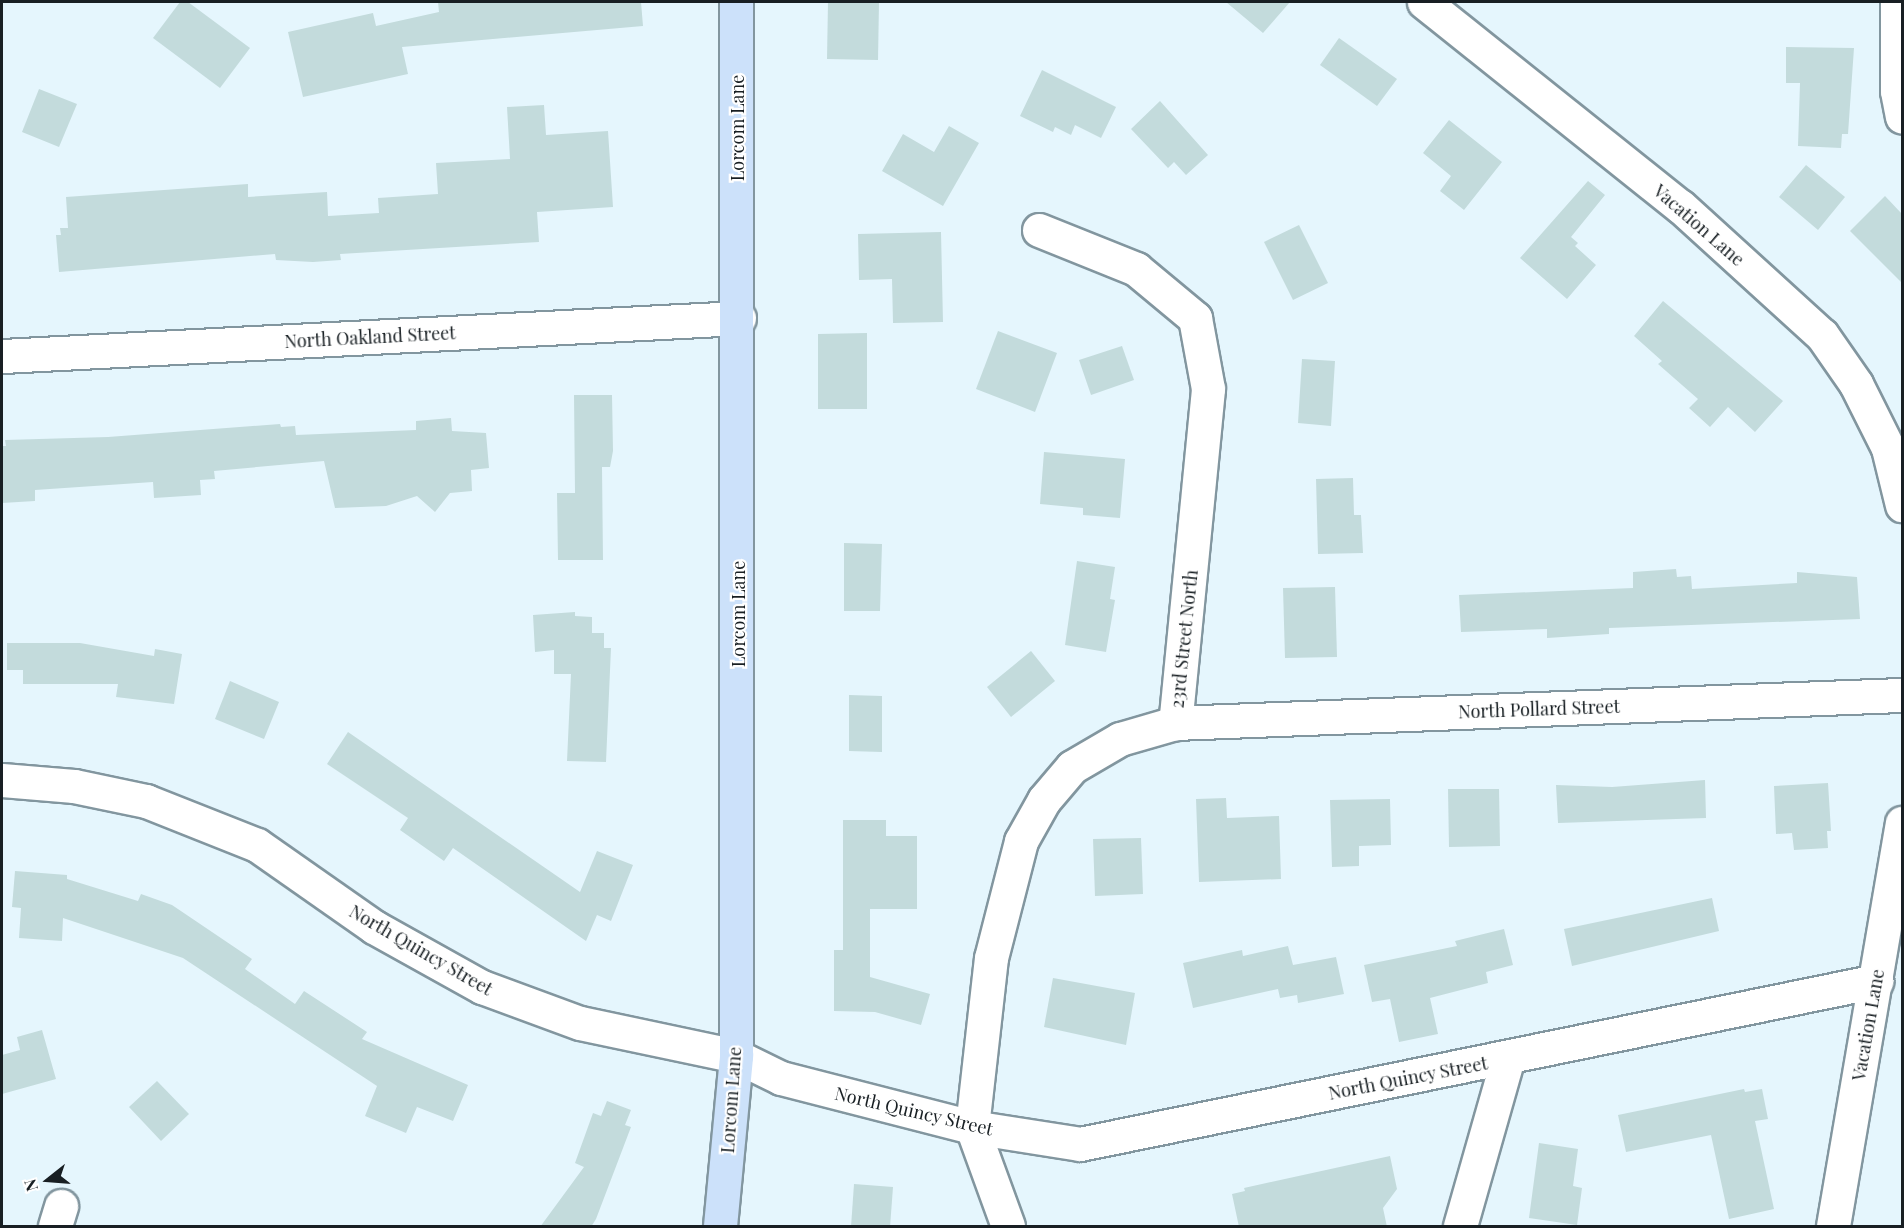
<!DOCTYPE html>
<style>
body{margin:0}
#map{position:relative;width:1904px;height:1228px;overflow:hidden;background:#e5f6fd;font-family:"Playfair Display",serif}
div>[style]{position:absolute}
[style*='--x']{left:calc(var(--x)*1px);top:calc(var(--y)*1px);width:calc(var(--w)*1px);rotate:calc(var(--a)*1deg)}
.building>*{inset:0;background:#c3dbdc}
.roads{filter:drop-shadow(2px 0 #82969f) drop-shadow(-2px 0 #82969f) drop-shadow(0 2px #82969f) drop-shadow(0 -2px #82969f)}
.street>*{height:33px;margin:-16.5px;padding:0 16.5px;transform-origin:16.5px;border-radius:16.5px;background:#fff}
.secondary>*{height:33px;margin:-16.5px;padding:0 16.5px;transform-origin:16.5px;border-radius:16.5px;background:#cce1fa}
span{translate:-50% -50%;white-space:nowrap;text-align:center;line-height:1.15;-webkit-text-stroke:4.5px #fff;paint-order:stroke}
.street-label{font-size:18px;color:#181f23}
.frame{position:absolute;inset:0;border:3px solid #181f23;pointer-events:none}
.north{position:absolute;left:18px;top:1150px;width:60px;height:60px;-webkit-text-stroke:4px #fff;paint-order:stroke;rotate:253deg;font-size:16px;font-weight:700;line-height:24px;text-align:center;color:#181f23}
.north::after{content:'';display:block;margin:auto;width:21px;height:27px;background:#181f23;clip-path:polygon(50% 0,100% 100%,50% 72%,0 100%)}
</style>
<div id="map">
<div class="building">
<i style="clip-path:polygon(180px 2px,188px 2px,250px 48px,220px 88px,153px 38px)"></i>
<i style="clip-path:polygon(438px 2px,641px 2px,643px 26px,402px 47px,408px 74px,303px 97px,288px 32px,373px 13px,376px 26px,439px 12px)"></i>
<i style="clip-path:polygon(828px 2px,879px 2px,878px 60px,827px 59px)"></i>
<i style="clip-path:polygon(1226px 2px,1290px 2px,1263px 33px)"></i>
<i style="clip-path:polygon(1339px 38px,1397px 79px,1377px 106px,1320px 65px)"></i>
<i style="clip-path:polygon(1786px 47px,1854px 48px,1848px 134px,1842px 134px,1841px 148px,1798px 146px,1800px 83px,1786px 83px)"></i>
<i style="clip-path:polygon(1042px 70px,1116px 107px,1101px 138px,1075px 125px,1071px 135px,1055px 127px,1053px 132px,1020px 116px)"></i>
<i style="clip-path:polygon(39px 89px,77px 104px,59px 147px,22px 132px)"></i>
<i style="clip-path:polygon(1160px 101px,1208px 155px,1186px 175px,1174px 162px,1168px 168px,1131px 129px)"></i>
<i style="clip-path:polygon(544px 105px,546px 135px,608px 131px,613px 207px,537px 212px,539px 242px,340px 254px,341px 260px,313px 262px,276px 260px,275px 254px,59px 272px,56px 235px,61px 235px,60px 228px,68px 228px,66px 197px,248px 184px,248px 197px,327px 192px,328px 216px,379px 213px,378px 198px,438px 194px,436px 163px,510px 159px,507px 107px)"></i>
<i style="clip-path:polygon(1449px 120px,1502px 162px,1464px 210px,1440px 191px,1451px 176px,1423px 153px)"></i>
<i style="clip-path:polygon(949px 126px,979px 143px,943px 206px,882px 171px,903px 134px,934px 152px)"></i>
<i style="clip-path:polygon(1806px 165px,1845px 197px,1818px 230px,1779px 197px)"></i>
<i style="clip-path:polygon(1588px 181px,1605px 195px,1571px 237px,1578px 243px,1575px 246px,1596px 265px,1567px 299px,1520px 258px)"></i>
<i style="clip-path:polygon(1885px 196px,1902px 214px,1902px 283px,1850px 231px)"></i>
<i style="clip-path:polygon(1299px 225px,1328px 283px,1293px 300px,1264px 242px)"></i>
<i style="clip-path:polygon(941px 232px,943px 322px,893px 323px,892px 279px,859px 280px,858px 234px)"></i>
<i style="clip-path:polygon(1663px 301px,1783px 401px,1755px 432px,1728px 407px,1710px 427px,1689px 408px,1698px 399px,1658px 364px,1662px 361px,1634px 336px)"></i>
<i style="clip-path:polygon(998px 331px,1057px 353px,1035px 412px,976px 389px)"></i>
<i style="clip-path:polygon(867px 333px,867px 409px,818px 409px,818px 334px)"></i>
<i style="clip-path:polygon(1122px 346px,1134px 380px,1091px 395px,1079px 360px)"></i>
<i style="clip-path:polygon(1302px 359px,1335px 361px,1331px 426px,1298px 423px)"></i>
<i style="clip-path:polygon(574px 395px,612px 395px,613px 451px,610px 467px,602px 467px,603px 560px,558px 560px,557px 493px,575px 493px)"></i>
<i style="clip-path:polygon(451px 418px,452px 431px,486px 433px,489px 468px,471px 470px,472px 491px,450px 493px,435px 512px,417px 496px,386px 506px,335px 508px,324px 461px,214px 471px,215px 479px,200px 480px,201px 495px,154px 498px,153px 482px,35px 490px,35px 501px,2px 503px,2px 446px,6px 446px,5px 440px,108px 437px,280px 424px,281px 427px,295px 426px,296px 435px,416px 430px,416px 421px)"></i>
<i style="clip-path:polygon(1044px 452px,1125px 459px,1120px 518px,1083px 515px,1083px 508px,1040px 504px)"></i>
<i style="clip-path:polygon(1353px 478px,1354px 515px,1361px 515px,1363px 553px,1318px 554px,1316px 479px)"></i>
<i style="clip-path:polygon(844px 543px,882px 544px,880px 611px,844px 611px)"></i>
<i style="clip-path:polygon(1077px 561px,1115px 567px,1110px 599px,1115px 600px,1106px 652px,1065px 645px)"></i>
<i style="clip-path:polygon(1676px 569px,1677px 577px,1691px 576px,1692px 589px,1797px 583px,1797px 572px,1857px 577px,1860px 619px,1609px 628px,1609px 634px,1547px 638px,1547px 629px,1461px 632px,1459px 595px,1633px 588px,1633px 572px)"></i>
<i style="clip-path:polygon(1335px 587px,1337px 657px,1285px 658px,1283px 588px)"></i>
<i style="clip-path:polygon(575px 612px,575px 616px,592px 617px,592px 633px,604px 633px,604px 648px,611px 648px,606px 762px,567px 761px,571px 674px,554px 674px,554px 650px,535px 652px,533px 615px)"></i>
<i style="clip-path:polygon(7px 643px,80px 643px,154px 656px,155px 649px,182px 654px,174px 704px,116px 697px,118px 684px,23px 684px,23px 670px,7px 670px)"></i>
<i style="clip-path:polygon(1031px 651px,1055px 681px,1011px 717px,987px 687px)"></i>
<i style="clip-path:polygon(230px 681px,279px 702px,264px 739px,215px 719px)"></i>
<i style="clip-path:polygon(849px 695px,882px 696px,882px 752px,849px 751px)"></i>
<i style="clip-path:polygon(348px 732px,580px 892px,597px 851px,633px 865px,611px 921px,597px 915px,586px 941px,453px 848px,444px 861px,400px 830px,408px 818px,327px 764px)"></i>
<i style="clip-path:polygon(1705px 780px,1706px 818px,1558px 823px,1556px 785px,1612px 787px)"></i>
<i style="clip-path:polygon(1828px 783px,1831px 831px,1827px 831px,1828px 848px,1794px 850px,1792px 833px,1776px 834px,1774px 786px)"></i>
<i style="clip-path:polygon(1448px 789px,1499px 789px,1500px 846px,1449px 847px)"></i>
<i style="clip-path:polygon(1226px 798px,1227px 818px,1279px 816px,1281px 879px,1199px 882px,1196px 799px)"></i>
<i style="clip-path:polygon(1390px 799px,1391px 845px,1359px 846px,1359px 866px,1332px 867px,1330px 800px)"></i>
<i style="clip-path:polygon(843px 820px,886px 820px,886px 836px,917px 836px,917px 909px,870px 909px,870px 977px,930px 994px,921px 1025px,875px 1012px,834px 1011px,834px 950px,843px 950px)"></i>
<i style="clip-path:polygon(1141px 838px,1143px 894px,1095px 896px,1093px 839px)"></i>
<i style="clip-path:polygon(15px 871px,67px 875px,67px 879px,138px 901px,141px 894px,172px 905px,252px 959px,245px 969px,295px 1004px,304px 991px,367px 1032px,362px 1039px,468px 1085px,453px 1121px,417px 1107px,406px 1133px,365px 1116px,377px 1086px,183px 958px,63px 918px,62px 941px,19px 938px,21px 908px,12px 907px)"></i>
<i style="clip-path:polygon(1712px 898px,1719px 931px,1572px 966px,1564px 929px)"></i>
<i style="clip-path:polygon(1504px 929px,1513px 965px,1486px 972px,1488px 983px,1430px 998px,1438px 1034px,1399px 1042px,1390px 999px,1372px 1002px,1364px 965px,1457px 946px,1455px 941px)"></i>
<i style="clip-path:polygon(1288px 946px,1293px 965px,1336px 957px,1344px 994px,1298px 1003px,1297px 995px,1280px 998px,1278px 989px,1193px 1008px,1183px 963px,1242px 950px,1243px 956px)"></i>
<i style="clip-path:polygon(1053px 978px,1135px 993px,1126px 1045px,1044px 1027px)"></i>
<i style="clip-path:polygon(42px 1030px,56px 1079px,2px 1094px,2px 1055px,20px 1050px,17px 1037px)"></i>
<i style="clip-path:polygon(157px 1081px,189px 1114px,161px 1141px,129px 1107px)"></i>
<i style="clip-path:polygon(1744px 1089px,1745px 1092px,1762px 1089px,1768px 1119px,1755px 1121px,1774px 1209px,1729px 1219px,1711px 1135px,1626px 1152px,1618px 1115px)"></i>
<i style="clip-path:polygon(607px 1101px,631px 1110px,625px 1125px,631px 1127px,596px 1219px,591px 1227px,540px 1227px,584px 1167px,575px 1163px,593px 1113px,601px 1116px)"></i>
<i style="clip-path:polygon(1539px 1143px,1578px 1149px,1573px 1186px,1582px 1188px,1577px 1225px,1529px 1218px)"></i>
<i style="clip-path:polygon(1390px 1156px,1397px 1189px,1383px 1208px,1387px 1227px,1239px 1227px,1232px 1194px,1245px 1191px,1244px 1188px)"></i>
<i style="clip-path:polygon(854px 1184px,893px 1187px,890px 1227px,851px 1227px)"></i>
</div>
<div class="roads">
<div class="street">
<i style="--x:1424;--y:2;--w:327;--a:38.6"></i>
<i style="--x:1680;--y:206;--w:192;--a:42.3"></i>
<i style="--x:1822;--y:335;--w:60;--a:55.2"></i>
<i style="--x:1856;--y:384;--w:72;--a:63.4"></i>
<i style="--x:1888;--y:448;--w:59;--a:76.2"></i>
<i style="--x:1897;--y:2;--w:89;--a:90"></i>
<i style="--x:1897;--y:91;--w:26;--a:79"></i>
<i style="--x:1039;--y:230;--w:105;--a:21.9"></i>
<i style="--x:1136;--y:269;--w:77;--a:39.7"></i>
<i style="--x:1195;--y:318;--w:72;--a:79.6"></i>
<i style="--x:1208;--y:389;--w:336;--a:95.6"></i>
<i style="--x:2;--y:356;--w:738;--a:-2.95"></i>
<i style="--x:2;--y:780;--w:72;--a:4.8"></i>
<i style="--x:74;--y:786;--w:74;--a:11.8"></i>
<i style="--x:146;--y:801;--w:119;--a:21.6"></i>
<i style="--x:257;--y:845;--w:143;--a:35"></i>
<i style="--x:374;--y:927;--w:124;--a:29.1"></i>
<i style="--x:482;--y:987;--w:104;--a:20.2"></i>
<i style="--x:580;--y:1023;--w:159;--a:11.9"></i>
<i style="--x:736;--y:1056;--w:50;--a:26.1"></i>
<i style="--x:781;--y:1078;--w:197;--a:14.4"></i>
<i style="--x:972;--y:1127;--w:109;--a:8.9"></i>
<i style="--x:1080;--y:1144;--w:813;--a:-11.57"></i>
<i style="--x:55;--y:1226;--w:21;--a:-73"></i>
<i style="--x:1008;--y:1226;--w:105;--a:-110"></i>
<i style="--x:972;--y:1127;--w:170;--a:-83.6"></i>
<i style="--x:991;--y:958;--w:121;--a:-75.6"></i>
<i style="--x:1021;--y:841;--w:47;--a:-60.7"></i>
<i style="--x:1044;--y:800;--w:43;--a:-49.7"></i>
<i style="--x:1072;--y:767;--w:56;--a:-30.3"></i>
<i style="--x:1120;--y:739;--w:57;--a:-16.2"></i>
<i style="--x:1175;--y:723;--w:728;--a:-2.21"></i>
<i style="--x:1460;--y:1226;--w:175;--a:-74.1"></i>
<i style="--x:1833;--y:1226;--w:409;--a:-80.3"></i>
</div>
<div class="secondary">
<i style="--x:720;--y:1226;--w:171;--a:-84.6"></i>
<i style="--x:736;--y:1056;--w:1054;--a:-90"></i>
</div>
</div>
<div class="street-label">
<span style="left:737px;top:128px;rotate:-90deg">Lorcom Lane</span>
<span style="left:1699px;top:225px;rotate:41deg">Vacation Lane</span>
<span style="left:370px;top:337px;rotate:-3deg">North Oakland Street</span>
<span style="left:738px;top:614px;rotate:-90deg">Lorcom Lane</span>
<span style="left:1184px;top:639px;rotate:-84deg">23rd Street North</span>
<span style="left:1539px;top:709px;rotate:-2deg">North Pollard Street</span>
<span style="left:421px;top:950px;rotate:30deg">North Quincy Street</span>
<span style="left:1868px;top:1025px;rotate:-80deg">Vacation Lane</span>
<span style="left:1408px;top:1078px;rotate:-11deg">North Quincy Street</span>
<span style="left:731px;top:1100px;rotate:-86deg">Lorcom Lane</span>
<span style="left:914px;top:1111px;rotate:13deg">North Quincy Street</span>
</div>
<div class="frame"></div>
<div class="north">N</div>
</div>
